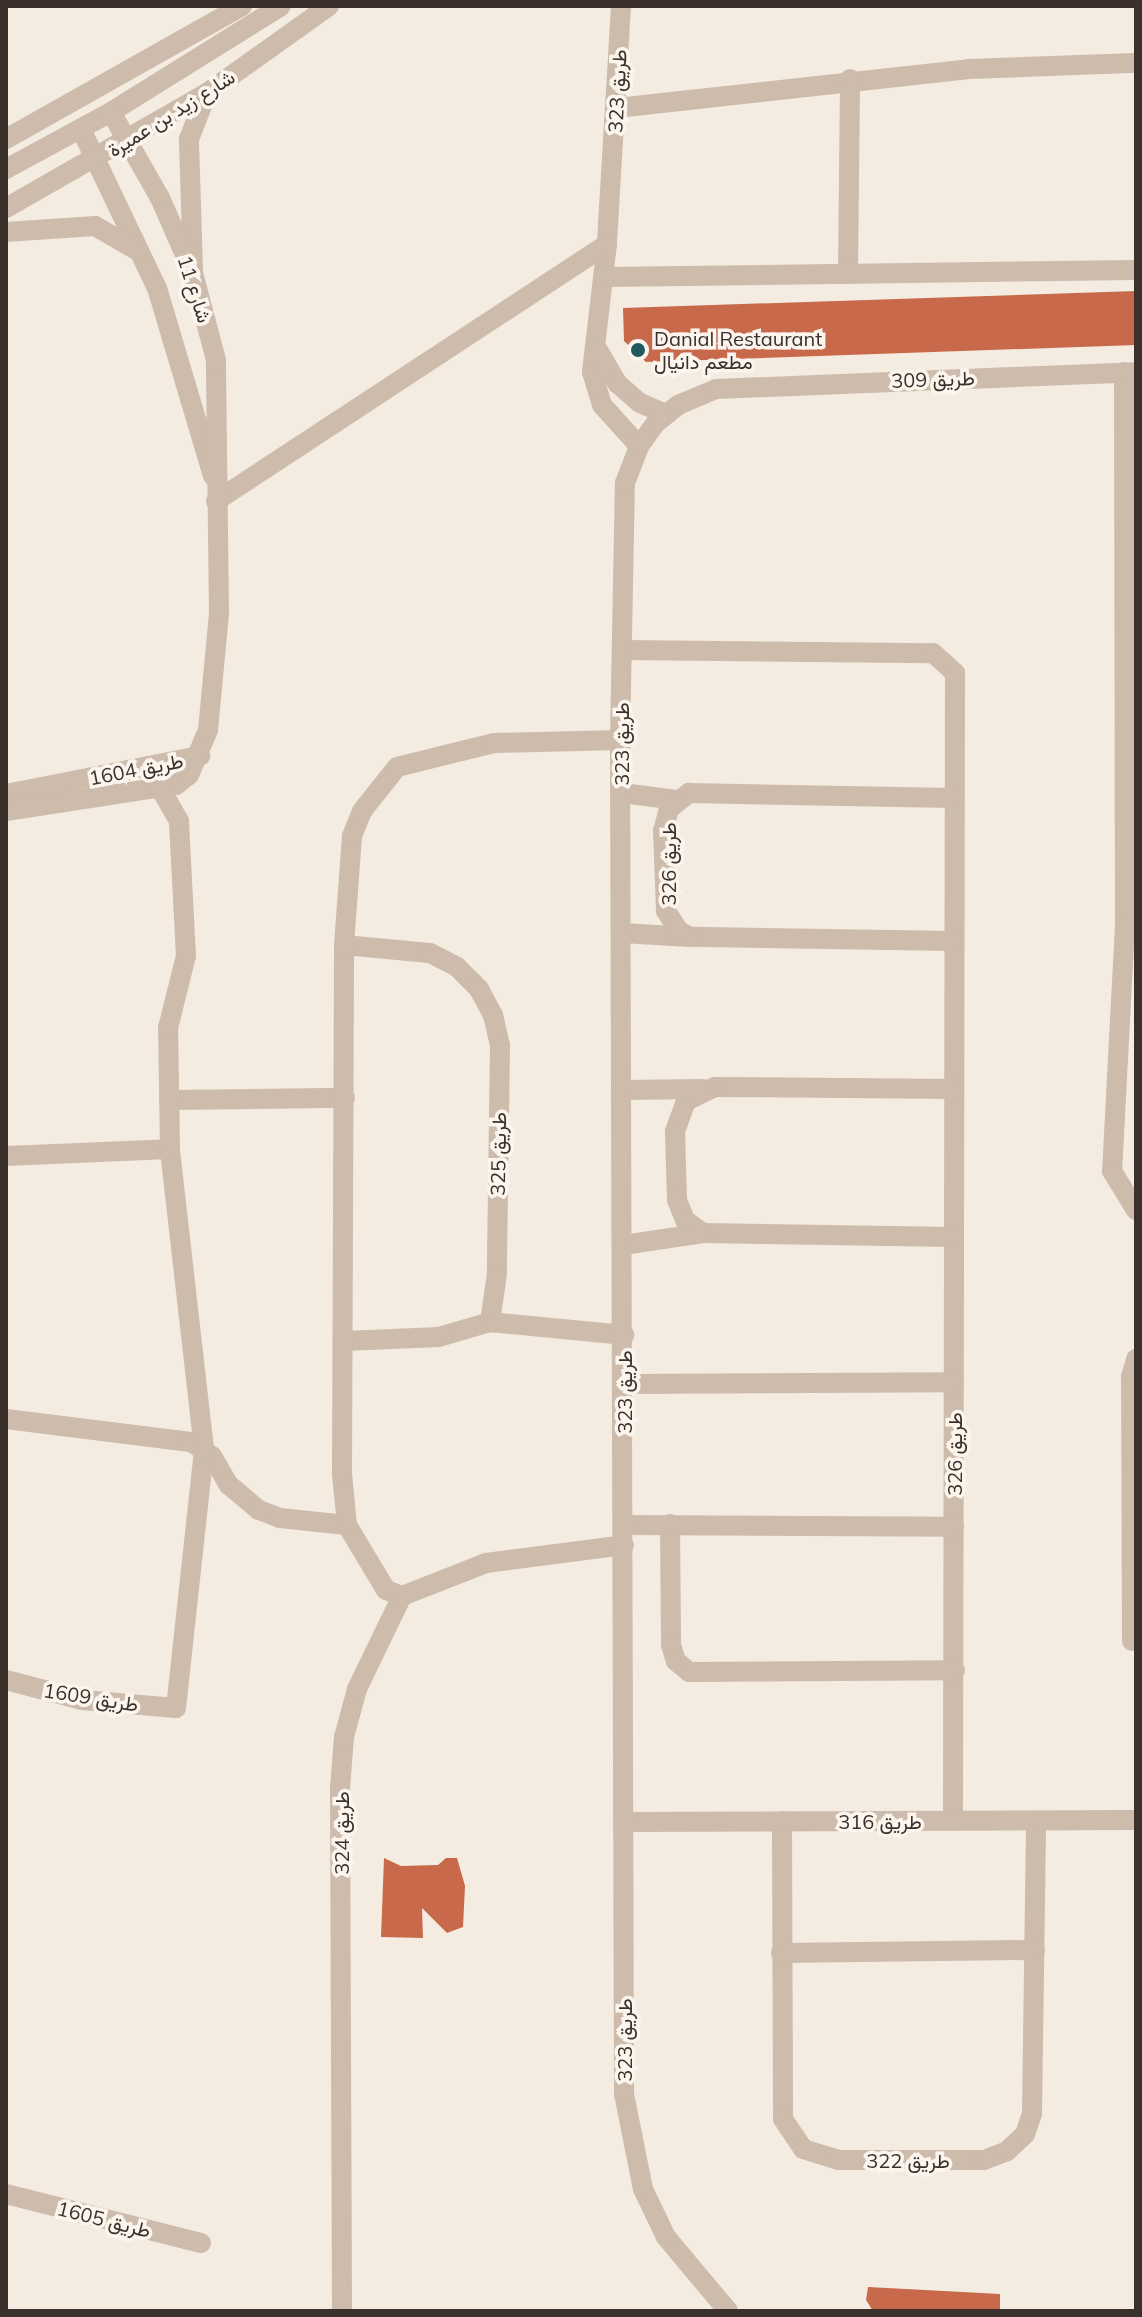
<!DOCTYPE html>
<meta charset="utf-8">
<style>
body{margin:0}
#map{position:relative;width:1142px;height:2317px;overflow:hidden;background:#f4ebe1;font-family:Mulish,Vazirmatn,sans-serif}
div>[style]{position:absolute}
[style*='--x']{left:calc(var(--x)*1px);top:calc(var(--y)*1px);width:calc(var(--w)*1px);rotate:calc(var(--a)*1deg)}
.building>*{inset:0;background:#c8694b}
.minor>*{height:20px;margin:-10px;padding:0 10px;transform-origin:10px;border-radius:10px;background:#cdbbac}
.dots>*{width:22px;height:22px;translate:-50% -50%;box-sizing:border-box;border:4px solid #fbf5ee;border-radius:50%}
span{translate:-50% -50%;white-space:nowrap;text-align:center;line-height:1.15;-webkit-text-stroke:7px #fbf5ee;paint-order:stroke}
.street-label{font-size:20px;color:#3b302b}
.poi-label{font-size:20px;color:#3b302b}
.left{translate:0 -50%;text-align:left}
.frame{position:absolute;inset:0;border:8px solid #3b302b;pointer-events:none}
</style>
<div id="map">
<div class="building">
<i style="clip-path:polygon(1136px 291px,1136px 345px,646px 362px,624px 341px,623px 308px)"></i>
<i style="clip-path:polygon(384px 1858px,401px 1866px,438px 1865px,446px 1858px,457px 1858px,465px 1886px,463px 1927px,447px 1933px,422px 1908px,423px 1938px,381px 1937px)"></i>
<i style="clip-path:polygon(868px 2287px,1000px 2294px,1000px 2311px,873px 2311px,866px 2300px)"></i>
</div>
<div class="minor">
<i style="--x:621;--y:6;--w:238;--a:93.4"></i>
<i style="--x:607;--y:244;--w:129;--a:96.7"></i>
<i style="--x:592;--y:372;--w:34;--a:73"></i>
<i style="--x:602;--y:405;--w:55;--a:47.9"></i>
<i style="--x:617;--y:108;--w:354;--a:-6.3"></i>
<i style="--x:969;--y:69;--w:167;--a:-2.1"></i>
<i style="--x:81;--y:129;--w:176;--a:64.5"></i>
<i style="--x:157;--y:288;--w:196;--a:73.4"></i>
<i style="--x:6;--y:139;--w:271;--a:-29.4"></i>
<i style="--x:6;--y:169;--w:119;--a:-28.5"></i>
<i style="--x:111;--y:112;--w:200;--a:-31.9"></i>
<i style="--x:6;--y:208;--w:232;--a:-29.8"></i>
<i style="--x:207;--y:93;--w:150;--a:-35.5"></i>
<i style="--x:6;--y:232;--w:89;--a:-3.9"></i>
<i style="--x:95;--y:226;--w:50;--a:30.2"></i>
<i style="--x:193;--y:269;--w:130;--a:-91.8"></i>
<i style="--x:189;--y:139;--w:49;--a:-68.6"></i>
<i style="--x:848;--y:274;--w:195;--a:-89.4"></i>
<i style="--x:604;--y:277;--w:532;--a:-0.75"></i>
<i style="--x:598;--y:350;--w:39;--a:60"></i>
<i style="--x:618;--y:384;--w:29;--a:41"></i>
<i style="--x:640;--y:403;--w:28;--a:23"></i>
<i style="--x:1124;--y:372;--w:553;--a:89.9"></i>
<i style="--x:1125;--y:925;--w:246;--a:93"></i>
<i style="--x:1112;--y:1171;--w:46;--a:58.4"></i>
<i style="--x:216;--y:501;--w:468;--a:-33.3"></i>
<i style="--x:622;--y:650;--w:311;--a:0.6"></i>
<i style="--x:933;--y:653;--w:30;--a:42"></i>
<i style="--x:955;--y:673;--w:1148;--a:90.1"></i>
<i style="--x:622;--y:793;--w:55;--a:7.3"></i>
<i style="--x:6;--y:794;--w:198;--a:-11.1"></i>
<i style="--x:6;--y:811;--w:172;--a:-8.7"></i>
<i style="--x:176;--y:785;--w:16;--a:-38"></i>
<i style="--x:189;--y:775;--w:49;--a:-67.1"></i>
<i style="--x:208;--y:730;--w:117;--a:-84.6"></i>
<i style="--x:219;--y:614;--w:254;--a:-90.7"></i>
<i style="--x:216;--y:360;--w:90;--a:-104.8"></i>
<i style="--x:193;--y:273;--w:82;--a:-113.7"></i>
<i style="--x:160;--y:198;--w:99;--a:-119.7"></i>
<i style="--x:622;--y:933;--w:68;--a:3.4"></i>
<i style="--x:953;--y:941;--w:263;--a:-179.1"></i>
<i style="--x:690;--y:937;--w:13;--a:-151"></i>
<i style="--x:679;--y:931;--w:24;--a:-123"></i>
<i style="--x:666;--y:911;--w:80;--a:-92.1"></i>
<i style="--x:663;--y:831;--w:23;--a:-75"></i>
<i style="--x:669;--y:809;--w:26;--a:-39"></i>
<i style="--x:689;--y:793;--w:264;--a:1.1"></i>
<i style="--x:344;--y:945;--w:86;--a:5.3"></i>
<i style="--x:430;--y:953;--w:30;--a:27"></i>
<i style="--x:457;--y:967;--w:31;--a:45"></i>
<i style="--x:479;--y:989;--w:30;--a:62"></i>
<i style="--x:493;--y:1015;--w:31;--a:77"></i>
<i style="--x:500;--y:1045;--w:229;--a:90.8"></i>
<i style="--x:497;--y:1274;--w:49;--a:98.3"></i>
<i style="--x:490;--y:1322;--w:53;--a:163.6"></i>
<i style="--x:439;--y:1337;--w:94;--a:177.6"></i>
<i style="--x:952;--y:1089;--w:237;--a:-179.5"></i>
<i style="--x:715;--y:1087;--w:32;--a:154"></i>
<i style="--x:686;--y:1101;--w:33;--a:110"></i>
<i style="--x:675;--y:1132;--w:68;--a:88.3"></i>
<i style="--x:677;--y:1200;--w:22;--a:68"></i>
<i style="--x:685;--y:1220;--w:22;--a:36"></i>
<i style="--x:703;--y:1233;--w:250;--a:0.9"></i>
<i style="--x:623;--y:1090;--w:80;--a:-0.7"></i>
<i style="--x:169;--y:1100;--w:176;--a:-0.7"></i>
<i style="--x:6;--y:1156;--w:164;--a:-2.4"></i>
<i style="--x:623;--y:1245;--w:81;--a:-8.5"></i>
<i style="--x:490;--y:1322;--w:135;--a:5.5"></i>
<i style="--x:624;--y:1384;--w:330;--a:-0.3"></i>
<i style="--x:6;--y:1419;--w:186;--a:7.1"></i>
<i style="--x:191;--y:1442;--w:25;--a:34"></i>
<i style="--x:212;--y:1456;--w:34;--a:60"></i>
<i style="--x:229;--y:1485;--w:39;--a:40"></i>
<i style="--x:259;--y:1510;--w:22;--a:21"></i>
<i style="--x:280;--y:1518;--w:67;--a:6"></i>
<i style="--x:670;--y:1524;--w:121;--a:89.5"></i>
<i style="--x:671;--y:1645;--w:17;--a:73"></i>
<i style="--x:676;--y:1661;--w:17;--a:40"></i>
<i style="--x:689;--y:1672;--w:266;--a:-0.4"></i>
<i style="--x:623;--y:1525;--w:331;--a:0.3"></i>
<i style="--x:402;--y:1596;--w:17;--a:-159"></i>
<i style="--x:386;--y:1590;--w:76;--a:-121"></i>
<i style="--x:347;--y:1525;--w:51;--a:-95.6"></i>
<i style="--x:342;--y:1474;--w:529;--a:-89.78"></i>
<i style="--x:344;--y:945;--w:109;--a:-85.8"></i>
<i style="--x:352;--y:836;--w:27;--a:-68"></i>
<i style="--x:362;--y:811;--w:56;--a:-51.5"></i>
<i style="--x:397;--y:767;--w:100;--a:-13.9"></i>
<i style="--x:494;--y:743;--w:126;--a:-1.4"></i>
<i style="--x:1132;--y:1641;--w:264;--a:-90.2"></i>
<i style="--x:1131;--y:1377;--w:19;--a:-74"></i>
<i style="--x:6;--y:1680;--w:79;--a:14.7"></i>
<i style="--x:82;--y:1700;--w:94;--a:4.9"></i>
<i style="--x:176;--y:1708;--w:261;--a:-83.8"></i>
<i style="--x:204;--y:1449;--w:302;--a:-96.5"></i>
<i style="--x:170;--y:1149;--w:121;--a:-90.9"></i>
<i style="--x:168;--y:1028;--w:74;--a:-76"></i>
<i style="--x:186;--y:956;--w:135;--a:-93"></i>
<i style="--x:179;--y:821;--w:36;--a:-120"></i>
<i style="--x:782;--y:1821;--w:298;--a:89.8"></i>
<i style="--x:783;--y:2119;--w:36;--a:56"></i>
<i style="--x:803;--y:2149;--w:37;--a:17"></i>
<i style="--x:838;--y:2160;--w:146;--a:0"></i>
<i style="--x:984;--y:2160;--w:25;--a:-21"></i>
<i style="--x:1007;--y:2151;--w:25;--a:-43"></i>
<i style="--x:1025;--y:2134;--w:21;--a:-71"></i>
<i style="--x:1032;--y:2114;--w:293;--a:-89.2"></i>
<i style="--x:625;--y:1822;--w:511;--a:-0.22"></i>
<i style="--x:781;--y:1953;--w:254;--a:-0.7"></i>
<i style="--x:6;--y:2194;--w:201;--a:14.1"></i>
<i style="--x:342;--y:2311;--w:523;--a:-90.22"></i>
<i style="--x:340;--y:1788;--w:51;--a:-85.5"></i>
<i style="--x:344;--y:1737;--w:50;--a:-74.8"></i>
<i style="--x:357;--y:1689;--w:103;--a:-64.2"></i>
<i style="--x:402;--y:1596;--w:90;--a:-21.4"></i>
<i style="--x:486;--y:1563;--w:139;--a:-7.4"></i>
<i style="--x:728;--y:2311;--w:97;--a:-130"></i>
<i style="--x:666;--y:2237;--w:53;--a:-115.6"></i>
<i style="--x:643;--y:2189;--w:97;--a:-101.3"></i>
<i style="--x:624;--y:2094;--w:1354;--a:-90.17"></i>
<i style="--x:620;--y:740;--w:257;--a:-88.9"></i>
<i style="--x:625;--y:483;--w:40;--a:-69"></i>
<i style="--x:639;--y:446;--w:29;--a:-54"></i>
<i style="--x:656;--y:423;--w:28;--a:-39"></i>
<i style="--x:678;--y:405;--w:41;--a:-22.8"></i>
<i style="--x:716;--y:389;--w:420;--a:-2.3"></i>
</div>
<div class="dots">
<i style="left:638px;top:350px;background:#1f5a5e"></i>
</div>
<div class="street-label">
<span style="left:617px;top:91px;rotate:-87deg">طريق 323</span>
<span style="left:171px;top:113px;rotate:-32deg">شارع زيد بن عميرة</span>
<span style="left:195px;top:289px;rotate:72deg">شارع 11</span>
<span style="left:933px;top:379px;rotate:-2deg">طريق 309</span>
<span style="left:621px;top:744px;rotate:-90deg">طريق 323</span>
<span style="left:136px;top:769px;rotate:-11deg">طريق 1604</span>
<span style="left:668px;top:864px;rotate:-90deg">طريق 326</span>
<span style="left:498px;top:1154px;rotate:-89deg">طريق 325</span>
<span style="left:624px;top:1392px;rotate:-90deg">طريق 323</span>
<span style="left:954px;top:1454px;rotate:-90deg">طريق 326</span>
<span style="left:91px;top:1697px;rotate:9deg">طريق 1609</span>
<span style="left:880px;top:1821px">طريق 316</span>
<span style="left:341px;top:1833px;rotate:-90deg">طريق 324</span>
<span style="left:624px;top:2040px;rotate:-90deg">طريق 323</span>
<span style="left:908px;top:2160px">طريق 322</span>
<span style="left:104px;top:2219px;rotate:14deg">طريق 1605</span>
</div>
<div class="poi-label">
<span class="left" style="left:654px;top:350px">Danial Restaurant<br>مطعم دانيال</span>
</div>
<div class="frame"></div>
</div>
